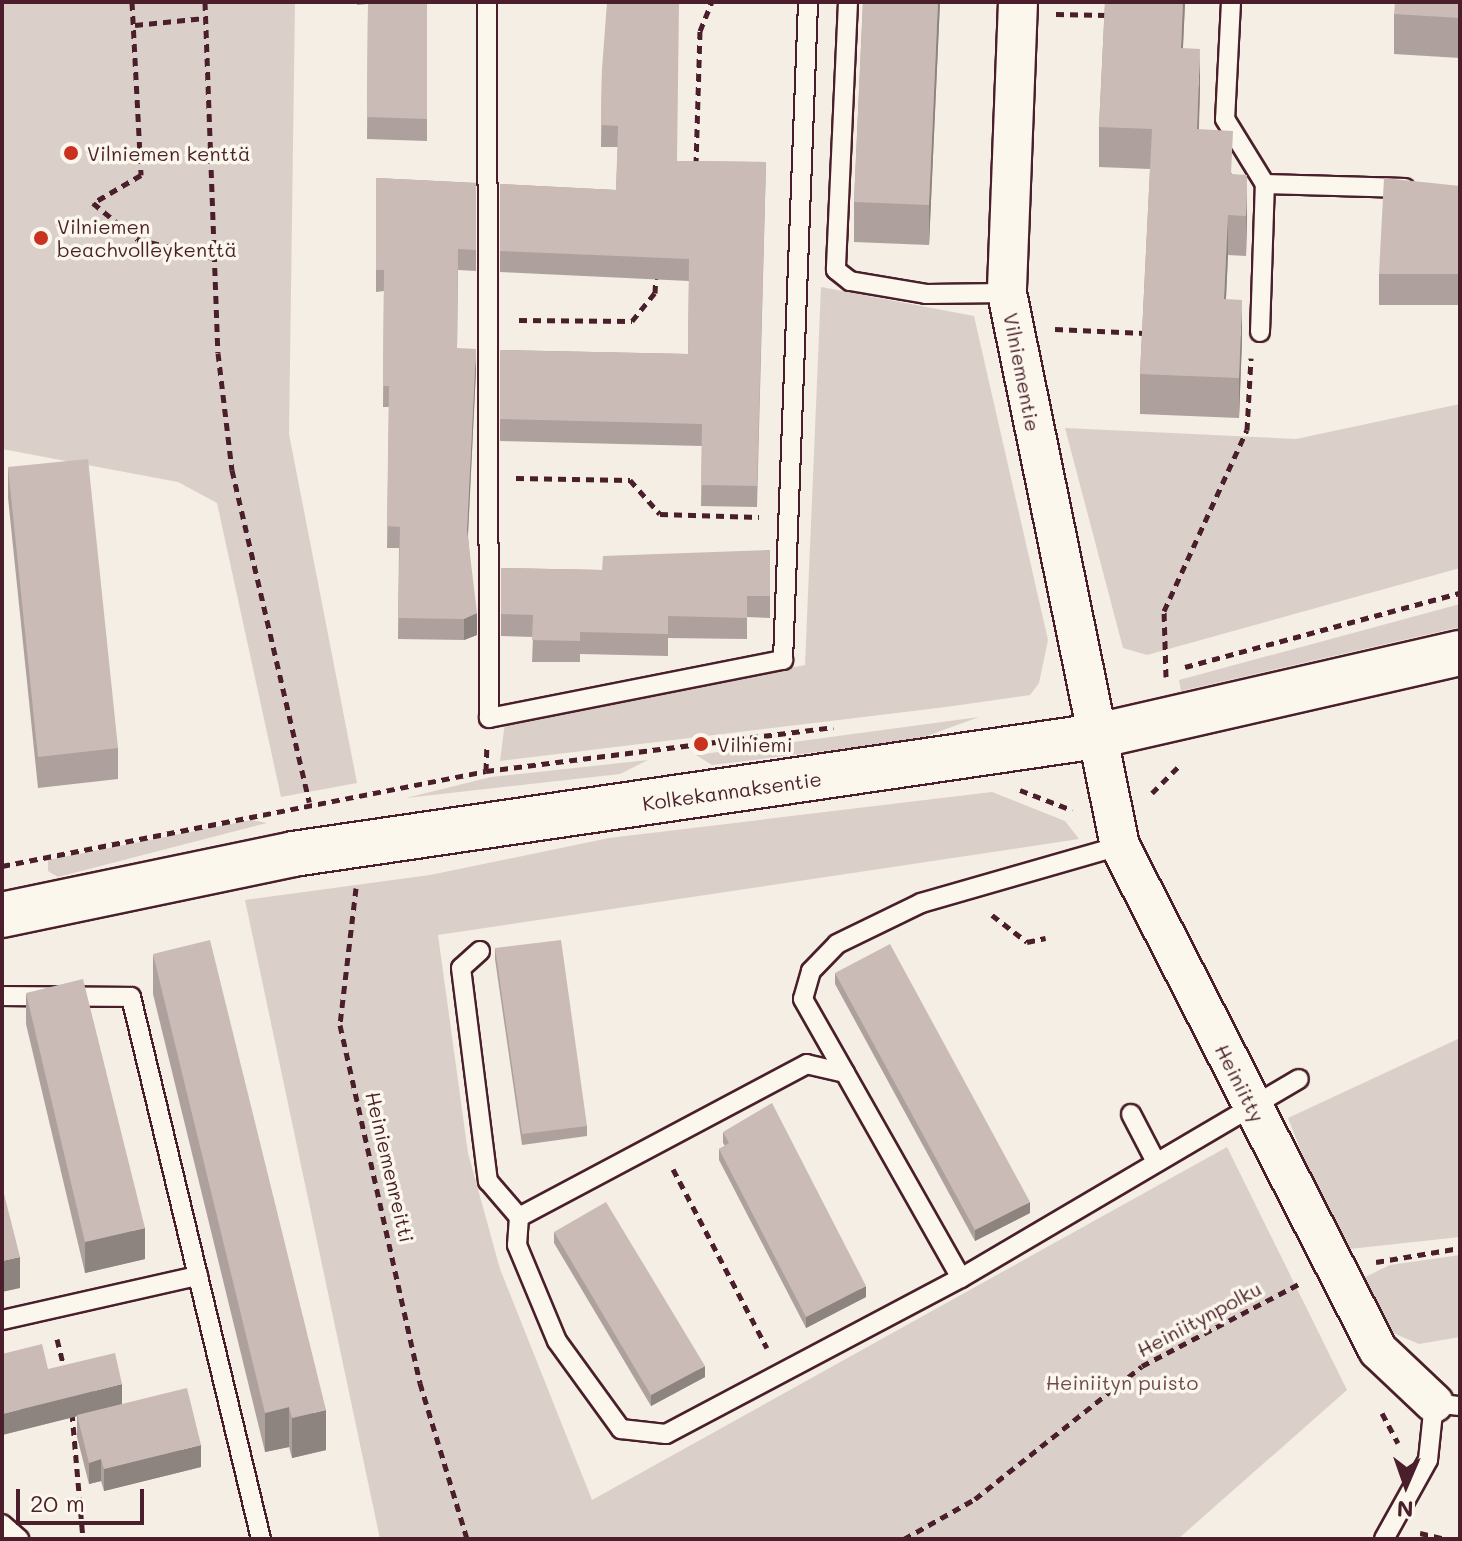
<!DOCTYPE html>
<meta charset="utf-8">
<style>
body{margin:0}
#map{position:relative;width:1462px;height:1541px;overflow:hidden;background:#f4eee4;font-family:Mali,sans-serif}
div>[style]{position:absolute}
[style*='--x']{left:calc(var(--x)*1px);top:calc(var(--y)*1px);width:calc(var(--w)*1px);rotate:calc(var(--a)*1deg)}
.green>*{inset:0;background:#dbd0c9}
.path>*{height:5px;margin-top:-2.5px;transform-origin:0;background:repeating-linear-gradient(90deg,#4a1f2b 0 8px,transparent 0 14px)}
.roads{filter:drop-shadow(2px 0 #4a1f2b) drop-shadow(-2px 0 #4a1f2b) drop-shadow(0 2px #4a1f2b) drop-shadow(0 -2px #4a1f2b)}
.lane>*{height:18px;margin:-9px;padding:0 9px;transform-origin:9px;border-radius:9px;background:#fbf7ec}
.street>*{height:38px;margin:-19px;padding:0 19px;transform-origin:19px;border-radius:19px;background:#fbf7ec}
.primary>*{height:44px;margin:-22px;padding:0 22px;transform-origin:22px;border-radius:22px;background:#fbf7ec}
.wall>*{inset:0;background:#aea19d}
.shaded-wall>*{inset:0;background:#8d837f}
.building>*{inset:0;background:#cabbb6}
.dots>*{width:22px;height:22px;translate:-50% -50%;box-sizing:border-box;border:4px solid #fbf7ec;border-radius:50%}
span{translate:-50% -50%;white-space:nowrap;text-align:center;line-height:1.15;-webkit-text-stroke:7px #fbf7ec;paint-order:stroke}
.poi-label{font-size:20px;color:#4a1f2b}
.left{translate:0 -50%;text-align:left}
.street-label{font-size:20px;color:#4a1f2b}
.park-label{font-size:20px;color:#6e4b52}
.frame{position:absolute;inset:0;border:4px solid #4a1f2b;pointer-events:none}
.north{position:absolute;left:1366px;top:1445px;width:80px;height:80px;-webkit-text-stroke:6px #fbf7ec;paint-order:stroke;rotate:182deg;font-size:22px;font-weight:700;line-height:32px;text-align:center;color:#4a1f2b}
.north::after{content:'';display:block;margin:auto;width:28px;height:36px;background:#4a1f2b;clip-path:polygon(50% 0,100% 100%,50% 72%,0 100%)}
.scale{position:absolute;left:16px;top:1489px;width:128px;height:36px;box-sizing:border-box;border:4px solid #4a1f2b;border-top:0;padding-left:10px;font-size:24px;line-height:28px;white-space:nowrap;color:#4a1f2b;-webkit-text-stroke:6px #fbf7ec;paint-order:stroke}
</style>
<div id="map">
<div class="green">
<i style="clip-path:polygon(2px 2px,295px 2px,289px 434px,357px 783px,281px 797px,217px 503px,178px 482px,2px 449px)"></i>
<i style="clip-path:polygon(821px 287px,974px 316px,1048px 640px,1039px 683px,1030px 695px,946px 707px,500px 761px,505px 722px,805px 665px)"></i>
<i style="clip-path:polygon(1460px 404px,1460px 568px,1147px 655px,1123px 648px,1065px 428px,1296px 439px)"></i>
<i style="clip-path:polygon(1460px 604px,1460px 627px,1181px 691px,1179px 680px)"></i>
<i style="clip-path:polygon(979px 717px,916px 740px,712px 765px,696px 755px)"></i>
<i style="clip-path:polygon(648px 760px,620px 774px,406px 798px,491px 777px)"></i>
<i style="clip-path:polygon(992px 792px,1065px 821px,1079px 839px,438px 935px,468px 1153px,500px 1269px,592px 1500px,1227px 1147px,1347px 1390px,1178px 1539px,380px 1539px,245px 900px,430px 875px,609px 838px)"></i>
<i style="clip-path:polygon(251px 820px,267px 823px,58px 877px,48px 871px,48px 860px)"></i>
<i style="clip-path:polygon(1460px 1038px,1460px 1237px,1340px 1250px,1288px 1118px)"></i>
<i style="clip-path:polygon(1460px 1255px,1460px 1337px,1419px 1344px,1386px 1330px,1361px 1279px,1390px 1265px)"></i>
</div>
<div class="path">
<i style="--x:132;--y:2;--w:173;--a:87"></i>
<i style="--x:141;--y:175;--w:56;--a:149.7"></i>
<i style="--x:93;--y:203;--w:57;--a:39.3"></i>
<i style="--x:137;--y:239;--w:79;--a:13.9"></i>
<i style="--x:205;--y:2;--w:351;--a:87.9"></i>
<i style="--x:218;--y:353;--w:118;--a:83.2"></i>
<i style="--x:232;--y:470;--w:341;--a:76.9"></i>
<i style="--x:1056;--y:14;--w:50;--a:1.1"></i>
<i style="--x:135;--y:25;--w:70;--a:-5.7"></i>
<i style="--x:696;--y:165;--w:134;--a:-88.3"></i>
<i style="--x:700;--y:31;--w:31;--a:-68"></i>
<i style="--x:519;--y:320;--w:113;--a:0.5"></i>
<i style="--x:632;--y:321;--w:36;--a:-51"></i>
<i style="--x:655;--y:293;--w:20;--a:-87"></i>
<i style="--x:1055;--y:329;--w:89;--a:2.6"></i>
<i style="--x:516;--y:478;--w:114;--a:1"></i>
<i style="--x:630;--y:480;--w:45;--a:48.6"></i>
<i style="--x:660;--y:514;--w:99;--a:1.7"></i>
<i style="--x:1185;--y:667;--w:285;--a:-15.1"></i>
<i style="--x:1166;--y:677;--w:66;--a:-91.7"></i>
<i style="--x:1164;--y:611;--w:199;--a:-65.4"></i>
<i style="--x:1247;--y:430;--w:72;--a:-86.8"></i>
<i style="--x:486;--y:771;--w:23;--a:-88"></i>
<i style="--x:1020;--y:790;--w:56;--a:21"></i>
<i style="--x:1152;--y:793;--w:41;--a:-45"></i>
<i style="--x:2;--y:866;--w:493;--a:-11.1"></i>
<i style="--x:486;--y:771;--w:350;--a:-7.2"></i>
<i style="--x:356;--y:888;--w:138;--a:96.7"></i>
<i style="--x:340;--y:1025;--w:367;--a:77.4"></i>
<i style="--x:420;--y:1383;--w:163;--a:73.2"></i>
<i style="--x:992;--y:915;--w:44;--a:37.6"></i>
<i style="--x:1027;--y:942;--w:19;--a:-12"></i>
<i style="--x:673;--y:1169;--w:202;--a:62.3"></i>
<i style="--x:1376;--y:1262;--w:85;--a:-9.5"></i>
<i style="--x:57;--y:1339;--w:34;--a:76"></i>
<i style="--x:72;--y:1413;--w:126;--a:85"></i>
<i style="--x:1382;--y:1413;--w:34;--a:62"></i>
<i style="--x:1420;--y:1533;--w:26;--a:13"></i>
<i style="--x:904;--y:1539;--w:81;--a:-29.4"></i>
<i style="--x:975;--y:1499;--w:213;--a:-38.5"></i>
<i style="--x:1142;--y:1366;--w:179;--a:-27.6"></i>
</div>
<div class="roads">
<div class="lane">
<i style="--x:487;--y:2;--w:716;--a:89.84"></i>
<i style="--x:489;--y:718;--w:300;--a:-11.2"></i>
<i style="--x:783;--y:660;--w:658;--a:-87.82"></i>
<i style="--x:848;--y:2;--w:268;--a:92.6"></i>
<i style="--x:836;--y:270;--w:18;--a:38"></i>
<i style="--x:850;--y:281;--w:77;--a:9.7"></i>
<i style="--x:926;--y:294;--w:81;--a:-0.7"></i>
<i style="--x:1231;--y:2;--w:117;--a:92.9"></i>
<i style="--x:1225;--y:119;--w:76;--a:58.4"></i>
<i style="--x:1265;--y:184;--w:140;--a:1.6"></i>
<i style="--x:1260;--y:332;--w:148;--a:-88.1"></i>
<i style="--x:480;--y:951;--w:25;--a:138"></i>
<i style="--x:461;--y:968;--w:215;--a:82.8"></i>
<i style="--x:488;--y:1181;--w:48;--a:49.3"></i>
<i style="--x:2;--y:996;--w:129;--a:0.4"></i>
<i style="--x:131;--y:997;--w:557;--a:76.51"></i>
<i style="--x:845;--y:1073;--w:85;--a:-119.6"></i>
<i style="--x:803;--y:999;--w:29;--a:-74"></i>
<i style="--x:811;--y:971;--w:37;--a:-46"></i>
<i style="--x:837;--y:944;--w:93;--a:-26"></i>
<i style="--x:921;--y:903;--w:207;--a:-16"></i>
<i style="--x:1131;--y:1114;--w:54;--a:62.5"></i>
<i style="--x:961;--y:1278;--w:236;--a:-119.5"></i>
<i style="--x:845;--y:1073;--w:39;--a:-167"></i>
<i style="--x:807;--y:1064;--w:326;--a:152"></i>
<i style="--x:519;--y:1217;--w:28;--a:94"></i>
<i style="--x:517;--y:1245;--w:104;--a:67.4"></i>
<i style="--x:557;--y:1341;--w:109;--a:54"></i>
<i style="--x:621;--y:1429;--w:45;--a:6.3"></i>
<i style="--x:666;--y:1434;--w:334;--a:-27.9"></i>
<i style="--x:961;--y:1278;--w:392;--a:-30.5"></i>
<i style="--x:2;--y:1320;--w:201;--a:-12.7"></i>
<i style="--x:2;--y:1524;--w:23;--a:41"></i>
<i style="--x:1384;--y:1539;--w:90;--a:-60.9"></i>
<i style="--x:1428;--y:1460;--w:57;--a:-84"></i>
<i style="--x:1434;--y:1403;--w:26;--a:7"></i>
</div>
<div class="street">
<i style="--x:1018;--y:2;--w:291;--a:92.2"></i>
<i style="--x:1007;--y:293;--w:564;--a:78.45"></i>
<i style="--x:1120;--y:846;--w:566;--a:62.89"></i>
<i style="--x:1378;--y:1350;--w:77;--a:43.4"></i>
</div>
<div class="primary">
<i style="--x:2;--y:915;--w:297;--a:-11.8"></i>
<i style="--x:293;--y:854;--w:813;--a:-8.35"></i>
<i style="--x:1097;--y:736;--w:372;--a:-12.9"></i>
</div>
</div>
<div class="wall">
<i style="clip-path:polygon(357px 2px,427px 2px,427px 141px,367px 139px,368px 4px,357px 5px)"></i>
<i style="clip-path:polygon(863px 2px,940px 2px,929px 245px,854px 242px,854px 202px)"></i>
<i style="clip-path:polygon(1105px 2px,1202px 2px,1202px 4px,1185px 4px,1183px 48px,1200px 89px,1199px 130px,1233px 175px,1247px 215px,1246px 256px,1228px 255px,1226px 299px,1242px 340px,1239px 418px,1140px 414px,1140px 374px,1150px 169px,1099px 167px,1099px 127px)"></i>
<i style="clip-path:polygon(1460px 2px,1460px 58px,1394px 54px,1394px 14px)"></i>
<i style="clip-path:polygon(602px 69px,677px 161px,766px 162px,757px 507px,701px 506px,702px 446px,500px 441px,500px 350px,688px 354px,689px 281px,500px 272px,500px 184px,616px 190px,618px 147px,601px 147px)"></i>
<i style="clip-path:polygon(376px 178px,476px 183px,476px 271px,458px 270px,457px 348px,476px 370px,468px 536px,477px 635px,464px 640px,398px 639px,399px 548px,387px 548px,389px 407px,383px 407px,384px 291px,376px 292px)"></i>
<i style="clip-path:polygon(1460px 186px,1460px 305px,1379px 305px,1379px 274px)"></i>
<i style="clip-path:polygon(8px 467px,118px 748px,118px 779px,38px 788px,8px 498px)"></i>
<i style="clip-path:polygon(770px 550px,770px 618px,747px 617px,747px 639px,668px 638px,668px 656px,580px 654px,580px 662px,532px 662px,533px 637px,501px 636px,501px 568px,602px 570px)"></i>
<i style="clip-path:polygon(495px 948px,587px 1126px,587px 1136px,522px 1145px,495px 959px)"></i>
<i style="clip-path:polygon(153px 954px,326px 1450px,292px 1458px,289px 1447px,265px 1452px,153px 994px)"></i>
<i style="clip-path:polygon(835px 973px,1030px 1213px,975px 1241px,835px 984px)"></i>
<i style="clip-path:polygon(26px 993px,145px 1259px,85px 1273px,26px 1024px)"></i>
<i style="clip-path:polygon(723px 1132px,866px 1297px,806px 1328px,719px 1160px,719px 1149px,725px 1146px,723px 1143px)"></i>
<i style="clip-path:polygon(554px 1232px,705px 1377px,651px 1406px,554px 1243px)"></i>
<i style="clip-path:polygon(48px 1369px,122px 1404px,201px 1467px,104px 1491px,101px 1481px,89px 1484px,77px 1437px,77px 1416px,2px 1435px)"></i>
</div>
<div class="shaded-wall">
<i style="clip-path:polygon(938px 2px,940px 2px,929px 245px,929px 205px)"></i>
<i style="clip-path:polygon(1183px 2px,1185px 2px,1181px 88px,1181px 48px)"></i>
<i style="clip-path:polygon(1200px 49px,1200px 89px,1197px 169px,1197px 129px)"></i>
<i style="clip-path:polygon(1247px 175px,1247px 215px,1246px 256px,1246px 216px)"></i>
<i style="clip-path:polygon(1228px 215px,1228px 255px,1224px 339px,1224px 299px)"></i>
<i style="clip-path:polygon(1242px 300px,1242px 340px,1239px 418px,1239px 378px)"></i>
<i style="clip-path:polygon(476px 349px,476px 370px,467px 551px,467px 530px)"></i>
<i style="clip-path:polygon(477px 613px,477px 635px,464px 640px,464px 619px)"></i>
<i style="clip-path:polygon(1030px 1202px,1030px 1213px,975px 1241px,975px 1230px)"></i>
<i style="clip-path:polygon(145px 1228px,145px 1259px,85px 1273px,85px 1242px)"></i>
<i style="clip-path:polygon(20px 1257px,20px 1288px,2px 1292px,2px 1261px)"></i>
<i style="clip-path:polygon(866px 1286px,866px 1297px,806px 1328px,806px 1317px)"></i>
<i style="clip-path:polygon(705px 1366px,705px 1377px,651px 1406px,651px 1395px)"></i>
<i style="clip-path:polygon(122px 1384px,122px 1405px,2px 1435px,2px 1414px)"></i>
<i style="clip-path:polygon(289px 1407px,289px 1447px,265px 1452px,265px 1413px)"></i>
<i style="clip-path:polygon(326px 1410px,326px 1450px,292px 1458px,292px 1418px)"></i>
<i style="clip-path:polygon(201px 1445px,201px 1467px,104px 1491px,104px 1469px)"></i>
<i style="clip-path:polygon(101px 1459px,101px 1481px,89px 1484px,89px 1463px)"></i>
</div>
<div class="building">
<i style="clip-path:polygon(368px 2px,427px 2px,427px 119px,367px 117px)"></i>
<i style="clip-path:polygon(607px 2px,679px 2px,677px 161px,766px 162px,757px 486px,701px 485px,702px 424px,500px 419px,500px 350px,688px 354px,689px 259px,500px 251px,500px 184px,616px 190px,618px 126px,601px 125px,602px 69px)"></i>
<i style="clip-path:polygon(863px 2px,938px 2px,929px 205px,854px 202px)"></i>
<i style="clip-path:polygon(1105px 2px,1183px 2px,1181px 48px,1200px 49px,1197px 129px,1233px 131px,1231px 174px,1247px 175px,1246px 216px,1228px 215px,1224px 299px,1242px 300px,1239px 378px,1140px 374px,1152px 129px,1099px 127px)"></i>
<i style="clip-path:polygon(1395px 2px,1460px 2px,1460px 18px,1394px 14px)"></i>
<i style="clip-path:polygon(376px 178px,476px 183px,476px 250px,458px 249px,457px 348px,476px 349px,467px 530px,477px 613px,464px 619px,398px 618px,400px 527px,387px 526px,389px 386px,383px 386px,384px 270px,376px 270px)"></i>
<i style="clip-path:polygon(1384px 178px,1460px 186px,1460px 274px,1379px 274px)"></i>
<i style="clip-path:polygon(88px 459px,118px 748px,38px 757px,8px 467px)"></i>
<i style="clip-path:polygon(770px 550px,770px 596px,747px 596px,747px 618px,668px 616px,668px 634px,580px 632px,580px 641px,532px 640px,533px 615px,501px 614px,501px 568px,602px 570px,603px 556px)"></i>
<i style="clip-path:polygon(210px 940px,326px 1410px,292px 1418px,289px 1407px,265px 1413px,153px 954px)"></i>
<i style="clip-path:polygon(561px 940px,587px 1126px,522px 1134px,495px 948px)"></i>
<i style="clip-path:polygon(890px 944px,1030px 1202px,975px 1230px,835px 973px)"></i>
<i style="clip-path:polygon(83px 979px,145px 1228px,85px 1242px,26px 993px)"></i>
<i style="clip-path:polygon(772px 1103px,866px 1286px,806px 1317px,719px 1149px,729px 1143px,723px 1132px)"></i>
<i style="clip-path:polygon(2px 1186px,20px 1257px,2px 1261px)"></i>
<i style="clip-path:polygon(606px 1202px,705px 1366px,651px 1395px,554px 1232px)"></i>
<i style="clip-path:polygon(42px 1344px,48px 1369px,115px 1353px,122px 1384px,2px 1414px,2px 1354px)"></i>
<i style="clip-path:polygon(187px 1388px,201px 1445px,104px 1469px,101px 1459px,89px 1463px,77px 1415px)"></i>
</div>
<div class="dots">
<i style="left:71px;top:153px;background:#c8321e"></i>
<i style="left:41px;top:238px;background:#c8321e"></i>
<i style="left:701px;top:744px;background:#c8321e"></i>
</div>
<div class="poi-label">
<span class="left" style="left:87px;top:153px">Vilniemen kenttä</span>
<span class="left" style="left:57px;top:238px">Vilniemen<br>beachvolleykenttä</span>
<span class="left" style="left:717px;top:744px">Vilniemi</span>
</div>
<div class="street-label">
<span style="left:1022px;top:372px;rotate:79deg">Vilniementie</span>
<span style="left:732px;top:791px;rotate:-8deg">Kolkekannaksentie</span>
<span style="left:1240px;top:1083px;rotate:63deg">Heiniitty</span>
<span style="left:390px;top:1167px;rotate:77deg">Heiniemenreitti</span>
<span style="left:1199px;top:1319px;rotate:-28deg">Heiniitynpolku</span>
</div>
<div class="park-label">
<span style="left:1122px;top:1382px">Heiniityn puisto</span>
</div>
<div class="frame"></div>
<div class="north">N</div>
<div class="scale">20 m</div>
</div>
